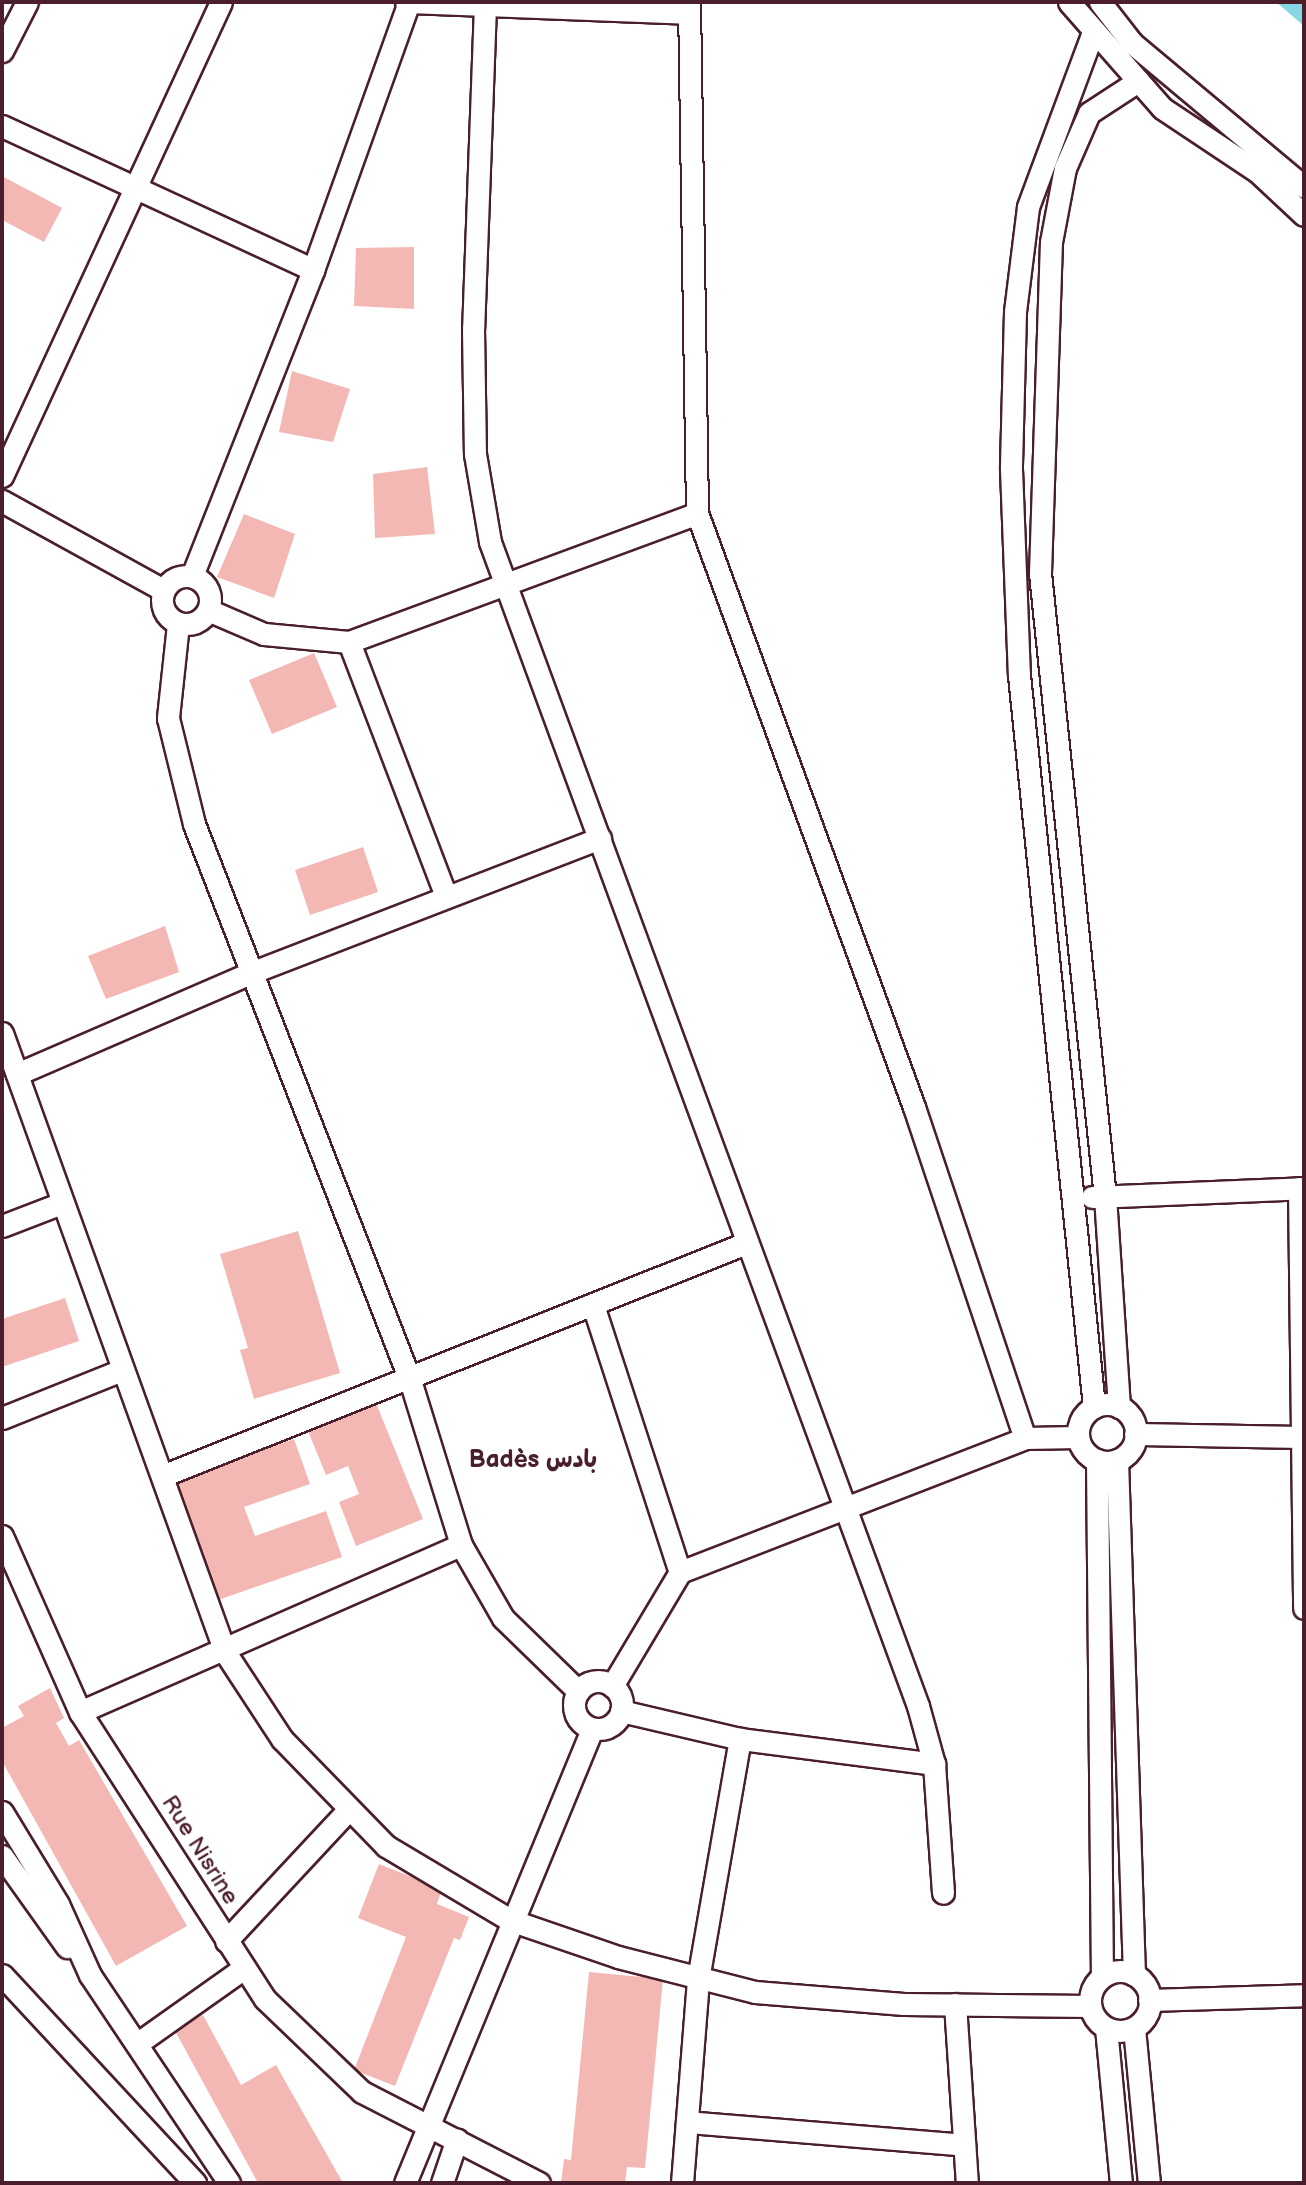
<!DOCTYPE html>
<meta charset="utf-8">
<style>
body{margin:0}
#map{position:relative;width:1306px;height:2185px;overflow:hidden;background:#fff;font-family:"Balsamiq Sans","Playpen Sans Arabic",sans-serif}
div>[style]{position:absolute}
[style*='--x']{left:calc(var(--x)*1px);top:calc(var(--y)*1px);width:calc(var(--w)*1px);rotate:calc(var(--a)*1deg)}
.water>*{inset:0;background:#88d7e5}
.building>*{inset:0;background:#f4b8b4}
.roads{filter:drop-shadow(2px 0 #4a1f2b) drop-shadow(-2px 0 #4a1f2b) drop-shadow(0 2px #4a1f2b) drop-shadow(0 -2px #4a1f2b)}
.minor>*{height:21px;margin:-10.5px;padding:0 10.5px;transform-origin:10.5px;border-radius:10.5px;background:#fff}
.minor>.ring{margin:-10.5px;padding:0;box-sizing:content-box;background:none;border:21px solid #fff;border-radius:50%}
span{translate:-50% -50%;white-space:nowrap;text-align:center;line-height:1.15;-webkit-text-stroke:5px #fff;paint-order:stroke}
.street-label{font-size:23px;color:#4a1f2b}
.neighbourhood-label{font-size:24px;color:#4a1f2b;font-weight:700}
.frame{position:absolute;inset:0;border:4px solid #4a1f2b;pointer-events:none}
</style>
<div id="map">
<div class="water">
<i style="clip-path:polygon(1276px 2px,1304px 2px,1304px 26px)"></i>
</div>
<div class="building">
<i style="clip-path:polygon(2px 176px,62px 208px,44px 242px,2px 220px)"></i>
<i style="clip-path:polygon(414px 247px,414px 309px,354px 306px,356px 248px)"></i>
<i style="clip-path:polygon(292px 371px,350px 389px,333px 442px,279px 432px)"></i>
<i style="clip-path:polygon(427px 467px,435px 534px,375px 538px,373px 474px)"></i>
<i style="clip-path:polygon(244px 514px,295px 534px,274px 598px,217px 577px)"></i>
<i style="clip-path:polygon(314px 653px,337px 707px,272px 734px,249px 680px)"></i>
<i style="clip-path:polygon(363px 847px,378px 892px,310px 915px,295px 870px)"></i>
<i style="clip-path:polygon(165px 926px,179px 972px,106px 999px,88px 956px)"></i>
<i style="clip-path:polygon(298px 1231px,340px 1373px,254px 1399px,240px 1350px,248px 1348px,220px 1254px)"></i>
<i style="clip-path:polygon(65px 1298px,79px 1341px,2px 1367px,2px 1319px)"></i>
<i style="clip-path:polygon(376px 1403px,423px 1519px,356px 1546px,339px 1502px,359px 1494px,348px 1466px,326px 1475px,308px 1431px)"></i>
<i style="clip-path:polygon(294px 1439px,310px 1484px,244px 1507px,255px 1536px,326px 1511px,342px 1557px,218px 1600px,176px 1480px)"></i>
<i style="clip-path:polygon(50px 1688px,64px 1718px,56px 1723px,69px 1746px,79px 1740px,187px 1926px,116px 1966px,2px 1761px,2px 1728px,24px 1716px,18px 1706px)"></i>
<i style="clip-path:polygon(379px 1864px,442px 1889px,437px 1904px,469px 1917px,460px 1940px,454px 1938px,395px 2086px,354px 2070px,406px 1937px,358px 1918px)"></i>
<i style="clip-path:polygon(589px 1972px,663px 1979px,645px 2168px,627px 2167px,625px 2183px,561px 2183px,564px 2159px,571px 2160px)"></i>
<i style="clip-path:polygon(203px 2015px,241px 2085px,276px 2065px,343px 2183px,258px 2183px,175px 2031px)"></i>
</div>
<div class="roads">
<div class="minor">
<i style="--x:406;--y:2;--w:283;--a:2.2"></i>
<i style="--x:689;--y:2;--w:511;--a:89.1"></i>
<i style="--x:697;--y:513;--w:632;--a:69.93"></i>
<i style="--x:914;--y:1107;--w:349;--a:71.5"></i>
<i style="--x:1069;--y:2;--w:141;--a:48.7"></i>
<i style="--x:1162;--y:108;--w:115;--a:33.7"></i>
<i style="--x:1258;--y:172;--w:63;--a:43.1"></i>
<i style="--x:1100;--y:2;--w:52;--a:52"></i>
<i style="--x:1132;--y:43;--w:224;--a:39.9"></i>
<i style="--x:485;--y:5;--w:324;--a:92.1"></i>
<i style="--x:473;--y:329;--w:125;--a:89.1"></i>
<i style="--x:475;--y:454;--w:89;--a:80.3"></i>
<i style="--x:490;--y:542;--w:1240;--a:69.81"></i>
<i style="--x:918;--y:1706;--w:60;--a:74.6"></i>
<i style="--x:934;--y:1764;--w:129;--a:86"></i>
<i style="--x:1093;--y:32;--w:187;--a:110.4"></i>
<i style="--x:1028;--y:207;--w:106;--a:97.1"></i>
<i style="--x:1015;--y:312;--w:157;--a:91.5"></i>
<i style="--x:1011;--y:469;--w:206;--a:87.8"></i>
<i style="--x:1019;--y:675;--w:736;--a:84.15"></i>
<i style="--x:2;--y:51;--w:55;--a:-63"></i>
<i style="--x:2;--y:126;--w:343;--a:24.8"></i>
<i style="--x:2;--y:476;--w:522;--a:-65.2"></i>
<i style="--x:2;--y:501;--w:184;--a:28.9"></i>
<i class="ring" style="left:162px;top:576px;width:27px;height:27px"></i>
<i style="--x:192;--y:576;--w:329;--a:-68.4"></i>
<i style="--x:313;--y:270;--w:285;--a:-70.3"></i>
<i style="--x:208;--y:610;--w:61;--a:23.2"></i>
<i style="--x:264;--y:634;--w:85;--a:5.4"></i>
<i style="--x:349;--y:642;--w:371;--a:-20.3"></i>
<i style="--x:178;--y:624;--w:95;--a:96.1"></i>
<i style="--x:168;--y:718;--w:109;--a:76.2"></i>
<i style="--x:194;--y:824;--w:596;--a:68.77"></i>
<i style="--x:410;--y:1380;--w:173;--a:72.8"></i>
<i style="--x:461;--y:1545;--w:84;--a:60.1"></i>
<i style="--x:503;--y:1618;--w:105;--a:44.2"></i>
<i style="--x:349;--y:642;--w:272;--a:69.1"></i>
<i style="--x:2;--y:1033;--w:658;--a:70.19"></i>
<i style="--x:225;--y:1652;--w:104;--a:56.8"></i>
<i style="--x:282;--y:1739;--w:149;--a:45.8"></i>
<i style="--x:386;--y:1846;--w:144;--a:30.8"></i>
<i style="--x:510;--y:1920;--w:114;--a:18.9"></i>
<i style="--x:618;--y:1957;--w:141;--a:14.3"></i>
<i style="--x:755;--y:1992;--w:149;--a:4.6"></i>
<i style="--x:904;--y:2004;--w:186;--a:0.6"></i>
<i style="--x:17;--y:1074;--w:257;--a:-23.4"></i>
<i style="--x:253;--y:972;--w:372;--a:-21.1"></i>
<i style="--x:1299;--y:1188;--w:420;--a:89.3"></i>
<i style="--x:1092;--y:1197;--w:212;--a:-2.4"></i>
<i style="--x:2;--y:1226;--w:64;--a:-21"></i>
<i style="--x:594;--y:1308;--w:278;--a:72"></i>
<i class="ring" style="left:1078px;top:1404px;width:37px;height:37px"></i>
<i style="--x:1119;--y:1407;--w:210;--a:-93.8"></i>
<i style="--x:1105;--y:1197;--w:627;--a:-95.95"></i>
<i style="--x:1040;--y:573;--w:331;--a:-88.1"></i>
<i style="--x:1051;--y:242;--w:75;--a:-79.3"></i>
<i style="--x:1065;--y:168;--w:60;--a:-66.4"></i>
<i style="--x:1089;--y:113;--w:59;--a:-33.1"></i>
<i style="--x:2;--y:1418;--w:129;--a:-21.8"></i>
<i style="--x:1135;--y:1434;--w:169;--a:1"></i>
<i style="--x:1097;--y:1460;--w:517;--a:89.45"></i>
<i style="--x:1117;--y:1460;--w:515;--a:88.11"></i>
<i style="--x:162;--y:1476;--w:629;--a:-21.75"></i>
<i style="--x:2;--y:1536;--w:193;--a:66.1"></i>
<i style="--x:80;--y:1712;--w:341;--a:57.2"></i>
<i style="--x:265;--y:1999;--w:134;--a:43.8"></i>
<i style="--x:362;--y:2092;--w:199;--a:27.2"></i>
<i class="ring" style="left:574px;top:1681px;width:27px;height:27px"></i>
<i style="--x:612;--y:1686;--w:133;--a:-59.2"></i>
<i style="--x:680;--y:1572;--w:370;--a:-21.2"></i>
<i style="--x:1025;--y:1438;--w:53;--a:-1.1"></i>
<i style="--x:621;--y:1711;--w:122;--a:13.2"></i>
<i style="--x:740;--y:1739;--w:196;--a:7.3"></i>
<i style="--x:80;--y:1712;--w:416;--a:-23.7"></i>
<i style="--x:2;--y:1812;--w:108;--a:58.7"></i>
<i style="--x:58;--y:1904;--w:78;--a:65.7"></i>
<i style="--x:90;--y:1975;--w:250;--a:56.2"></i>
<i style="--x:2;--y:1856;--w:112;--a:54.5"></i>
<i style="--x:226;--y:1941;--w:179;--a:-47"></i>
<i class="ring" style="left:1090px;top:1971px;width:39px;height:39px"></i>
<i style="--x:2;--y:1975;--w:284;--a:47.1"></i>
<i style="--x:1149;--y:2000;--w:155;--a:-1.8"></i>
<i style="--x:955;--y:2004;--w:179;--a:86.2"></i>
<i style="--x:1106;--y:2028;--w:156;--a:84.5"></i>
<i style="--x:1134;--y:2028;--w:156;--a:84.5"></i>
<i style="--x:138;--y:2043;--w:130;--a:-35.3"></i>
<i style="--x:687;--y:2122;--w:278;--a:4.7"></i>
<i style="--x:405;--y:2183;--w:491;--a:-67.6"></i>
<i style="--x:442;--y:2183;--w:46;--a:-71.2"></i>
<i style="--x:682;--y:2183;--w:205;--a:-85.5"></i>
<i style="--x:698;--y:1979;--w:244;--a:-80.1"></i>
</div>
</div>
<div class="street-label">
<span style="left:200px;top:1850px;rotate:58deg">Rue Nisrine</span>
</div>
<div class="neighbourhood-label">
<span style="left:533px;top:1460px">Badès بادس</span>
</div>
<div class="frame"></div>
</div>
